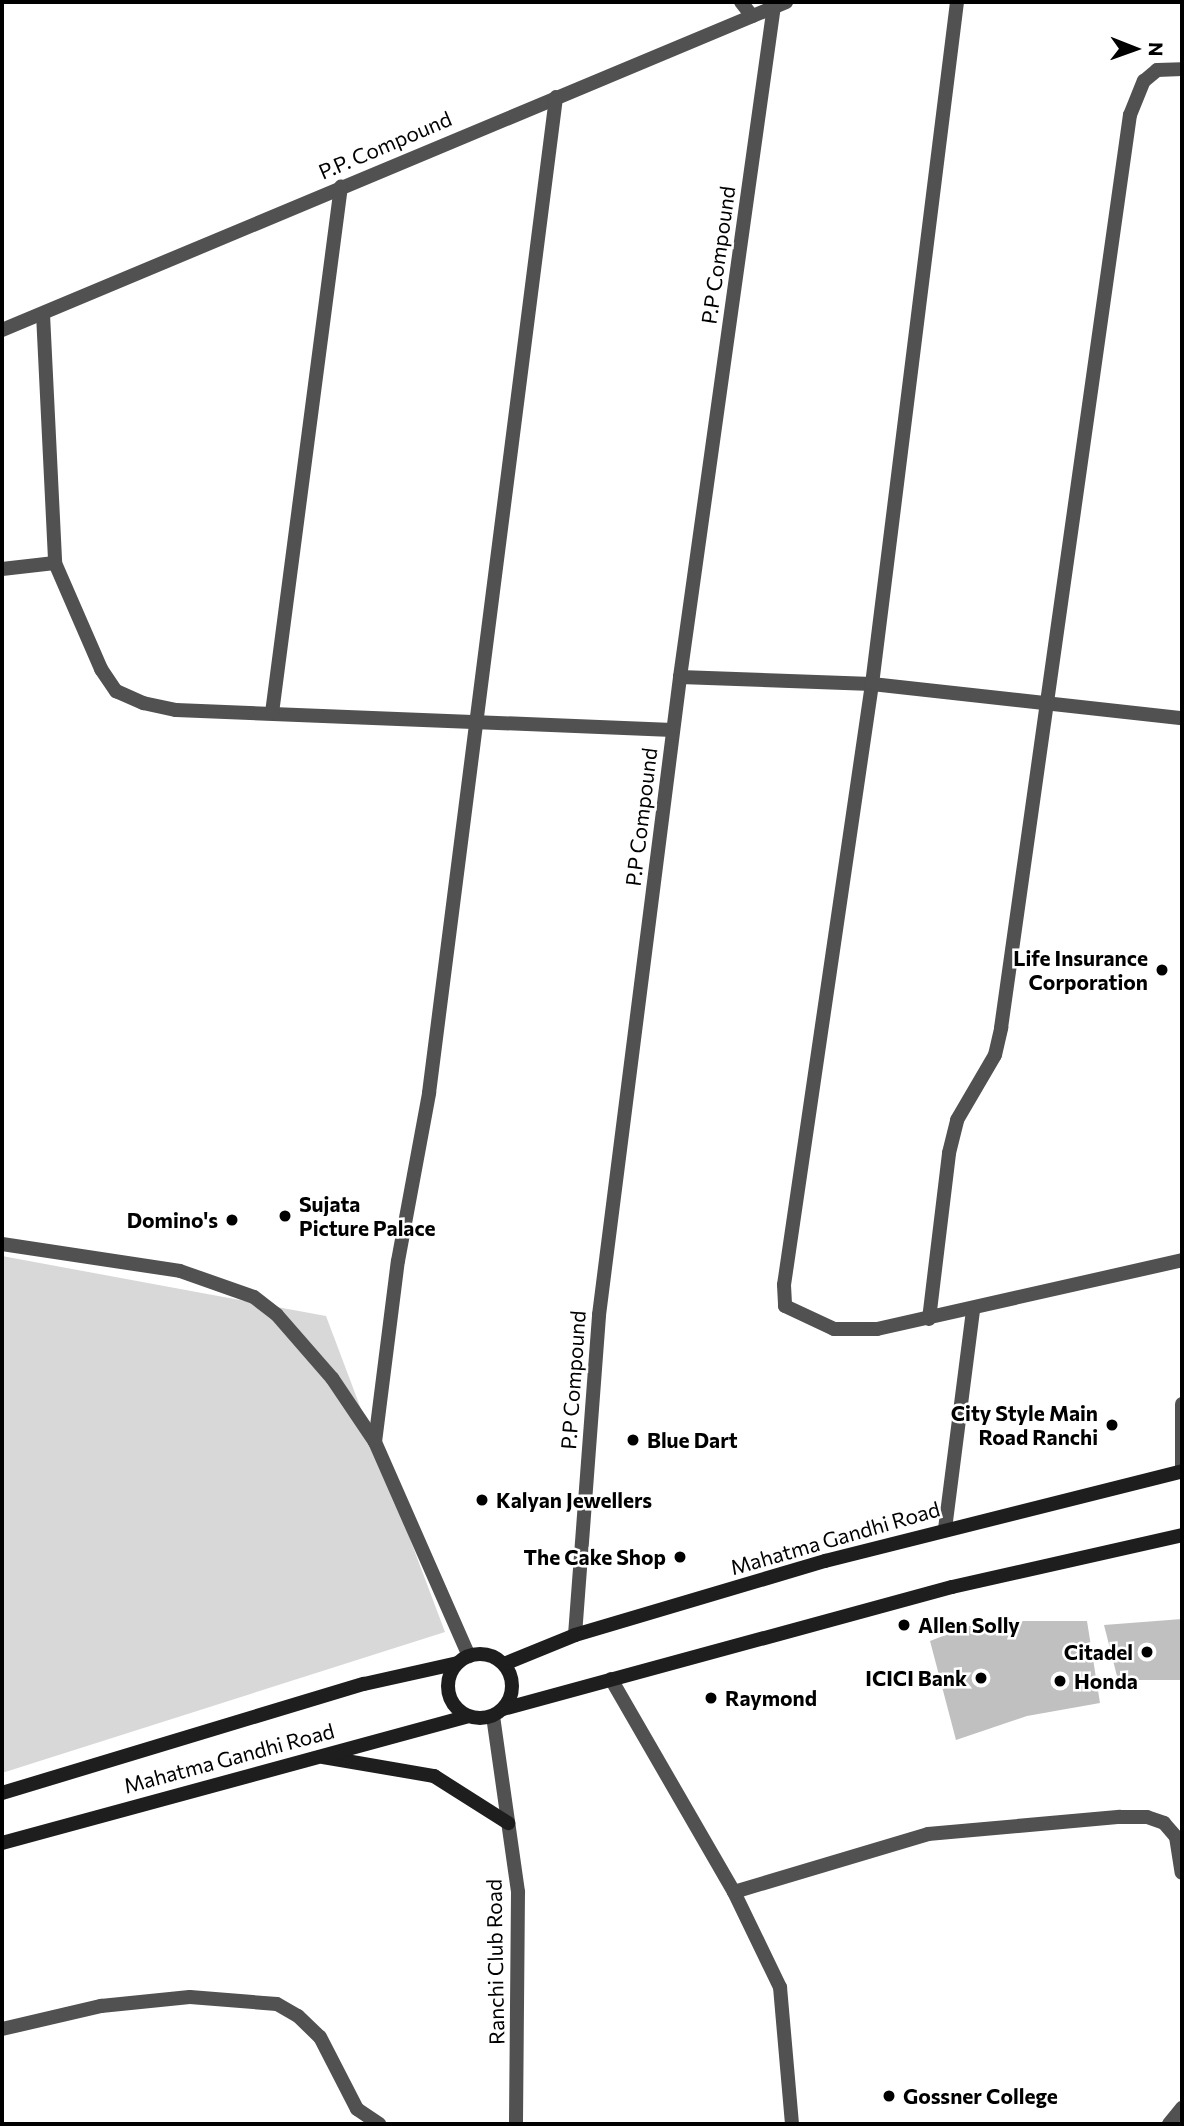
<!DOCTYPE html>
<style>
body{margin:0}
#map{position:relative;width:1184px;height:2126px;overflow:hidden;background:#fff;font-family:Commissioner,sans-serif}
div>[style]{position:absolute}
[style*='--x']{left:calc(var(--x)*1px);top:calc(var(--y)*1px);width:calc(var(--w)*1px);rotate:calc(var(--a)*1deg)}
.green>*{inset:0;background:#d8d8d8}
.building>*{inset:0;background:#c0c0c0}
.minor>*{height:14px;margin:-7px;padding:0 7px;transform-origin:7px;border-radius:7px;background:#515151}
.tertiary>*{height:14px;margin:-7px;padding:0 7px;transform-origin:7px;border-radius:7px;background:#515151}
.secondary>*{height:14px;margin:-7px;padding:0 7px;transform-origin:7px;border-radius:7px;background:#1e1e1e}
.secondary>.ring{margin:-7px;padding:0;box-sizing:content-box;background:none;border:14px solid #1e1e1e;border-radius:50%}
.dots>*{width:19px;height:19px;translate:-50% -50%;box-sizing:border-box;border:4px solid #fff;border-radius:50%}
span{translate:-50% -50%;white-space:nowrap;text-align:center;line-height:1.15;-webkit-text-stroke:5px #fff;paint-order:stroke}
.street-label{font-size:21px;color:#000}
.poi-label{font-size:21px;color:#000;font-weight:700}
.right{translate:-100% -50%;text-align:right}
.left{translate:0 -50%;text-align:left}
.frame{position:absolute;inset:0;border:4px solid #000;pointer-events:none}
.north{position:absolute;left:1100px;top:14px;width:70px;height:70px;-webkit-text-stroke:5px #fff;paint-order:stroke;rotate:91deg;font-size:19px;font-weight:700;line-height:28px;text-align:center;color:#000}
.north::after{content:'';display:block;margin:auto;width:24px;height:32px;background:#000;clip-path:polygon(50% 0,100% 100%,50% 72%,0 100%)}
</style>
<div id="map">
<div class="green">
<i style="clip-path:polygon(2px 1256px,326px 1316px,445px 1632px,2px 1773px)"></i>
</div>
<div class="building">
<i style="clip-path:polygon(1182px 1619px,1182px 1680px,1118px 1680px,1104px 1625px)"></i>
<i style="clip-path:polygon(1016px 1621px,1087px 1621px,1100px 1703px,1027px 1716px,956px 1740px,930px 1641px,969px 1626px)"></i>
</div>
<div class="minor">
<i style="--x:741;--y:2;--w:18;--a:52"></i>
<i style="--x:957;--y:2;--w:687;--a:97.1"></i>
<i style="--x:872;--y:684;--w:607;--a:98.33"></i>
<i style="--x:784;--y:1285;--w:21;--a:87"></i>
<i style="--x:785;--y:1306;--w:54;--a:25.1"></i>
<i style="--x:834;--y:1329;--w:43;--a:0"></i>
<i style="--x:877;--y:1329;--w:313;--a:-12.7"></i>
<i style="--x:43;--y:314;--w:249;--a:87.2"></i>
<i style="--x:55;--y:563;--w:116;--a:66.5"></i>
<i style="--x:101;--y:669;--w:27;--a:56"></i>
<i style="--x:116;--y:691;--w:30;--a:24"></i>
<i style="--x:143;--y:703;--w:34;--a:12"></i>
<i style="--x:176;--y:710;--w:497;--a:2.3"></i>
<i style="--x:2;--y:330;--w:850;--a:-22.7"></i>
<i style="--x:2;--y:569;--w:53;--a:-6.5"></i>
<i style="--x:680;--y:677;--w:192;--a:2.1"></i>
<i style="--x:872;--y:684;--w:312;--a:6.3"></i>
<i style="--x:272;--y:713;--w:531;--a:-82.54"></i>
<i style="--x:2;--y:1244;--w:180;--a:8.6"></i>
<i style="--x:180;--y:1271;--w:78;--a:19.4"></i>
<i style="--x:254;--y:1297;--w:29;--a:38"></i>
<i style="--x:277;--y:1315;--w:84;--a:48.9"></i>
<i style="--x:332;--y:1378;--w:77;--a:56.1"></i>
<i style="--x:375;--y:1442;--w:234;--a:66.3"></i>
<i style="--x:929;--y:1319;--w:167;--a:-83.1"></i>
<i style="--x:949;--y:1153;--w:34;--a:-76"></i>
<i style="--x:957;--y:1120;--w:75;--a:-59.7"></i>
<i style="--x:995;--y:1055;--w:28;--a:-77"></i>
<i style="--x:1001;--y:1028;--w:922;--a:-81.96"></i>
<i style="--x:1130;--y:115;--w:37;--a:-68"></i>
<i style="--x:1144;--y:81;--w:17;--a:-40"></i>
<i style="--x:1157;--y:70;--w:25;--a:-2"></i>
<i style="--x:375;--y:1442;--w:182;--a:-82.8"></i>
<i style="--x:398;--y:1261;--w:171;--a:-79.5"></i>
<i style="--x:429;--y:1093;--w:1004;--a:-82.73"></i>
<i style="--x:1182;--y:1471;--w:67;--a:-90"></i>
<i style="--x:945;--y:1529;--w:221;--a:-82.7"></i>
<i style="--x:575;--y:1635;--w:321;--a:-85.7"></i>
<i style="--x:599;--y:1315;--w:643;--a:-82.76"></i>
<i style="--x:680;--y:677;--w:678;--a:-82.03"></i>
<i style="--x:611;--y:1679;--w:246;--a:60"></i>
<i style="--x:734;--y:1892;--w:106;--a:64.2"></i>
<i style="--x:780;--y:1987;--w:138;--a:85"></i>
<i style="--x:734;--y:1892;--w:202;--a:-16.6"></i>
<i style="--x:928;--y:1834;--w:193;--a:-5.1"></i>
<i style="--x:1120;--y:1817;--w:27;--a:0"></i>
<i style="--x:1147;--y:1817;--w:18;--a:19"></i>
<i style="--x:1164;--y:1823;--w:18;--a:49"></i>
<i style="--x:1176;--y:1837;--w:36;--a:81"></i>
<i style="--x:2;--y:2029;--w:102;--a:-13.1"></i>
<i style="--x:101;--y:2006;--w:89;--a:-5.8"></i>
<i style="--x:190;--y:1997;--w:87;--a:4.6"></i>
<i style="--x:277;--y:2004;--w:24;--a:30"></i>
<i style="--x:298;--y:2016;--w:30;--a:44"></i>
<i style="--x:320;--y:2037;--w:81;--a:62.8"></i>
<i style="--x:357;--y:2109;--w:27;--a:34"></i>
<i style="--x:1169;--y:2124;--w:21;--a:-51"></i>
</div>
<div class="tertiary">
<i style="--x:493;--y:1716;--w:178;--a:81.9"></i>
<i style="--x:518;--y:1892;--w:232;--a:90.5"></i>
</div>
<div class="secondary">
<i class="ring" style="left:448px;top:1654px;width:50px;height:50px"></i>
<i style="--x:504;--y:1664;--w:77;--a:-22.2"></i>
<i style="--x:575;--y:1635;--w:261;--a:-16.5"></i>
<i style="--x:825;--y:1561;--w:368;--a:-14.1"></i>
<i style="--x:503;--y:1709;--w:465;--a:-15.2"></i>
<i style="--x:952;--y:1587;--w:236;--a:-12.7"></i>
<i style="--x:323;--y:1757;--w:113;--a:9.7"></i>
<i style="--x:434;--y:1776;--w:88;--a:32.4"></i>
<i style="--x:2;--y:1793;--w:378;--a:-16.8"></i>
<i style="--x:364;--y:1684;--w:96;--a:-12.6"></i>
<i style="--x:2;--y:1843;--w:483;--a:-15.2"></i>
</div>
<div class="dots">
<i style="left:1162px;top:970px;background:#000"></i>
<i style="left:285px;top:1216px;background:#000"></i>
<i style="left:232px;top:1220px;background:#000"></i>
<i style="left:1112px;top:1425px;background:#000"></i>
<i style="left:633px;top:1440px;background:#000"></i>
<i style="left:482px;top:1500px;background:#000"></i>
<i style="left:680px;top:1557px;background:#000"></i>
<i style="left:904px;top:1625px;background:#000"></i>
<i style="left:1147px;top:1652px;background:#000"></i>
<i style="left:981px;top:1678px;background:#000"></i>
<i style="left:1060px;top:1681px;background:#000"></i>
<i style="left:711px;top:1698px;background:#000"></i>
<i style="left:889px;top:2096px;background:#000"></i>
</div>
<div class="street-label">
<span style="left:385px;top:145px;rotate:-23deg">P.P. Compound</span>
<span style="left:718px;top:255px;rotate:-82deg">P.P Compound</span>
<span style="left:641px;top:817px;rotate:-83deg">P.P Compound</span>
<span style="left:573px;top:1380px;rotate:-86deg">P.P Compound</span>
<span style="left:835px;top:1538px;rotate:-16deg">Mahatma Gandhi Road</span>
<span style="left:229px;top:1758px;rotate:-15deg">Mahatma Gandhi Road</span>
<span style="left:495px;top:1962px;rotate:-91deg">Ranchi Club Road</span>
</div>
<div class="poi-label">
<span class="right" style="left:1148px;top:970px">Life Insurance<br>Corporation</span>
<span class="left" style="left:299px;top:1216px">Sujata<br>Picture Palace</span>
<span class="right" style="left:218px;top:1220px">Domino's</span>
<span class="right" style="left:1098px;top:1425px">City Style Main<br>Road Ranchi</span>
<span class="left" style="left:647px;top:1440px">Blue Dart</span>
<span class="left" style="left:496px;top:1500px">Kalyan Jewellers</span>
<span class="right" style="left:666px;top:1557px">The Cake Shop</span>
<span class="left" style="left:918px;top:1625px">Allen Solly</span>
<span class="right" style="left:1133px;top:1652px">Citadel</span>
<span class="right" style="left:967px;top:1678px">ICICI Bank</span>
<span class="left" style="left:1074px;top:1681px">Honda</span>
<span class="left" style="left:725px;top:1698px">Raymond</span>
<span class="left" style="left:903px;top:2096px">Gossner College</span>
</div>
<div class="frame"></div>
<div class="north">N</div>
</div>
